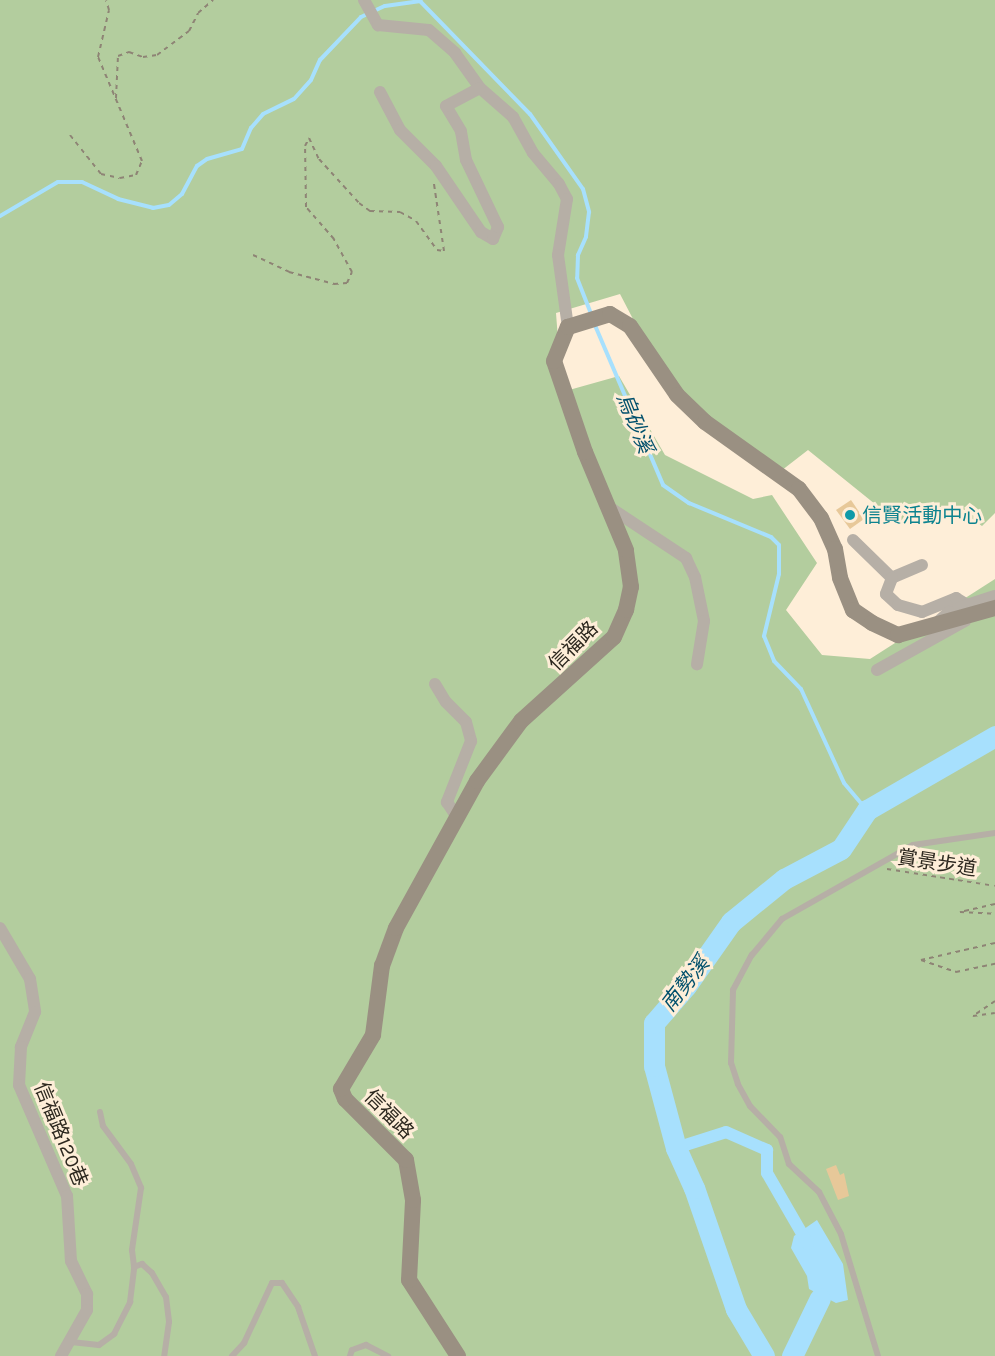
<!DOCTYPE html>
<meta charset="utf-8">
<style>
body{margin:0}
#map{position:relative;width:995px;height:1356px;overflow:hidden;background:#feeed8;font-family:Karla,"Noto Sans TC",sans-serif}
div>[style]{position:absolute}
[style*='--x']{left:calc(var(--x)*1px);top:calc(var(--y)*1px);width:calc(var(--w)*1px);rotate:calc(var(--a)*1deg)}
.green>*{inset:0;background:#b3cd9e}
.water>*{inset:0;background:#a7e0fd}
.stream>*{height:4px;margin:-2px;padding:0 2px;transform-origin:2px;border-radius:2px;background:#a7e0fd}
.canal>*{height:12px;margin:-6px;padding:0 6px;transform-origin:6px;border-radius:6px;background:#a7e0fd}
.river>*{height:21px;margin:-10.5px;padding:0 10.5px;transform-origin:10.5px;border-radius:10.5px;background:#a7e0fd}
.building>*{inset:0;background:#e7c899}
.path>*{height:2px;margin-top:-1px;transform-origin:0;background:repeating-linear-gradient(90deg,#8e8475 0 4.5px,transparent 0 9px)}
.lane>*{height:6px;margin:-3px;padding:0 3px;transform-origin:3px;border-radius:3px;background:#b6afa6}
.street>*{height:12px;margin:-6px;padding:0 6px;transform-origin:6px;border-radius:6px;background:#b6afa6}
.secondary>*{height:16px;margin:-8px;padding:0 8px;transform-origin:8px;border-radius:8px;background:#9a9082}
.dots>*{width:16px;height:16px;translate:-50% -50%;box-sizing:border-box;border:3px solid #feeed8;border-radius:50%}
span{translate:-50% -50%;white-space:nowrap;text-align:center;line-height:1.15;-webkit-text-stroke:6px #feeed8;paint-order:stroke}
.culture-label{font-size:20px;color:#0d838f}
.left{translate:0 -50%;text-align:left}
.street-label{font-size:20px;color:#2d281f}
.water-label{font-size:21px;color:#02506c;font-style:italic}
</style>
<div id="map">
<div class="green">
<i style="clip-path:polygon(0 0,995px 0,995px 513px,982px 526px,963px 512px,901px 525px,808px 450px,777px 474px,672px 394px,620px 294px,556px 313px,562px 392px,619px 376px,665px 455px,753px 499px,772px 495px,817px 563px,786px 610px,822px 655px,870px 659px,995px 579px,995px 1356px,0 1356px)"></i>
</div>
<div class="water">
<i style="clip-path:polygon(817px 1220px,843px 1264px,848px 1300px,836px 1303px,809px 1289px,807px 1276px,791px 1248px,794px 1236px)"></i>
</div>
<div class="stream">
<i style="--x:419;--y:0;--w:159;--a:45.8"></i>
<i style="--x:530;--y:114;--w:92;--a:54.8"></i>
<i style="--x:583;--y:189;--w:24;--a:75"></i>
<i style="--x:589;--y:212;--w:25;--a:97"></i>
<i style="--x:586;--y:237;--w:20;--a:114"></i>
<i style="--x:578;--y:255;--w:23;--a:92"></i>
<i style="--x:577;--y:278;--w:41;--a:68.5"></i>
<i style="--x:0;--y:216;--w:67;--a:-30.4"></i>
<i style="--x:58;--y:182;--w:24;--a:0"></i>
<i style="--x:82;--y:182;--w:40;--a:25"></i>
<i style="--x:118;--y:199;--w:36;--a:14"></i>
<i style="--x:153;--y:208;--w:16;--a:-11"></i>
<i style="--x:169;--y:205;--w:17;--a:-40"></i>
<i style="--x:182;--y:194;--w:32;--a:-62"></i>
<i style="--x:197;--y:166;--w:12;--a:-35"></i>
<i style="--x:207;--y:159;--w:36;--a:-16"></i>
<i style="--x:242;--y:149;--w:23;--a:-67"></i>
<i style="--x:251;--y:128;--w:18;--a:-49"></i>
<i style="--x:263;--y:114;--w:34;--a:-26"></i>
<i style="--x:294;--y:99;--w:25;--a:-48"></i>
<i style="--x:311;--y:80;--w:22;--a:-66"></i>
<i style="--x:320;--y:60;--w:59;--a:-46.4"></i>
<i style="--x:361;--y:17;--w:26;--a:-25"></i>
<i style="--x:385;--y:6;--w:36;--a:-8"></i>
<i style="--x:594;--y:323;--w:176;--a:66.9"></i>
<i style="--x:663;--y:485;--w:32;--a:35"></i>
<i style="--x:689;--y:503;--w:89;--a:22.5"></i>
<i style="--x:771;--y:537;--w:11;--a:45"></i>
<i style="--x:779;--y:545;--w:29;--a:90"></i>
<i style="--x:779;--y:574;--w:64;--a:103.6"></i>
<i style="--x:764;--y:636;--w:27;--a:68"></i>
<i style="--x:774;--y:661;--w:39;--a:46"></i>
<i style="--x:801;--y:689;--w:103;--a:65.4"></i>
<i style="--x:844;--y:783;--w:35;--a:50"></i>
</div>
<div class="canal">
<i style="--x:676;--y:1148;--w:52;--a:-17.7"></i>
<i style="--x:726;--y:1132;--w:45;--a:23.7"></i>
<i style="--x:767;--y:1150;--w:23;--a:90"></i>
<i style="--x:767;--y:1173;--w:82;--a:60"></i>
</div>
<div class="river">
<i style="--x:764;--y:1356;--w:55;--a:-120.8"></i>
<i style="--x:736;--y:1309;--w:128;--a:-109.1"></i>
<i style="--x:694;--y:1188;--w:44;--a:-114.2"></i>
<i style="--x:676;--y:1148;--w:85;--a:-105"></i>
<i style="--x:654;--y:1066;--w:43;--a:-90"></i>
<i style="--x:654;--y:1023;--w:49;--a:-49.1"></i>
<i style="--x:686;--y:986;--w:78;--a:-54.9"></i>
<i style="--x:731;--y:922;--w:68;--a:-39.1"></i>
<i style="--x:784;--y:879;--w:64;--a:-27.8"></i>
<i style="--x:841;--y:849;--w:47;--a:-56.3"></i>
<i style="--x:867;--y:810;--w:148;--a:-30"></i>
<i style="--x:792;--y:1356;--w:64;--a:-64.2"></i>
</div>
<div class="building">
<i style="clip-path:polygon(851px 500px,864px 519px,850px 529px,836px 510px)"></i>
<i style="clip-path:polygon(836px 1165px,840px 1175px,844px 1173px,849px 1196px,838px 1200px,826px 1169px)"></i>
</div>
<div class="path">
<i style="--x:116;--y:98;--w:42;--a:-87.3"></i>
<i style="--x:118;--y:56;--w:12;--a:-20"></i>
<i style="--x:129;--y:52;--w:15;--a:20"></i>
<i style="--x:143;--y:57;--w:14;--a:-8"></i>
<i style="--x:157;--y:55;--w:40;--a:-37"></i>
<i style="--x:189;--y:31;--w:20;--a:-63"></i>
<i style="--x:198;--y:13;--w:20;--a:-41"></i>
<i style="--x:70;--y:135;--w:50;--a:51.5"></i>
<i style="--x:101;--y:174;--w:19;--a:12"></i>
<i style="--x:120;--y:178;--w:16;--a:-11"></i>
<i style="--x:136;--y:175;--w:15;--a:-67"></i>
<i style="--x:142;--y:161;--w:113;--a:-112.9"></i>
<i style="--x:98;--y:57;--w:48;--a:-76.8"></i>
<i style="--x:109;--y:10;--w:10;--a:-107"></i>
<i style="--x:253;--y:255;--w:40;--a:25"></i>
<i style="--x:289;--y:272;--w:47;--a:14.9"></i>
<i style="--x:334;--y:284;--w:13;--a:-4"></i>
<i style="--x:347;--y:283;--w:12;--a:-66"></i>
<i style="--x:352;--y:272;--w:38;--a:-119"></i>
<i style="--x:334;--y:239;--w:43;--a:-131.2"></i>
<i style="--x:306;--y:207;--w:61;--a:-90.9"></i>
<i style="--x:305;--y:146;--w:9;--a:-63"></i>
<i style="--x:309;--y:138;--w:23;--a:65"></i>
<i style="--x:319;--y:159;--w:59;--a:47.7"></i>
<i style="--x:359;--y:203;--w:14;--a:36"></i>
<i style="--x:370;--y:211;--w:30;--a:2"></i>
<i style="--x:400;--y:212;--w:18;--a:29"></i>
<i style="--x:416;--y:221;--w:36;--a:54"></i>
<i style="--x:437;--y:250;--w:7;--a:8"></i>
<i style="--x:444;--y:251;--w:68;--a:-98.5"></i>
<i style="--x:887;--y:869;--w:109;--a:8.9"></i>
<i style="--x:995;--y:904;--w:36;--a:167"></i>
<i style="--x:960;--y:912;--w:35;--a:3"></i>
<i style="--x:995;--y:943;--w:76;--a:167.1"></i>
<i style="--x:921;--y:960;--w:37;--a:19"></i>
<i style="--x:956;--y:972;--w:40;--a:-12"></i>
<i style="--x:995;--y:1001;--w:27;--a:146"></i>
<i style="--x:973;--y:1016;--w:22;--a:-8"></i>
</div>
<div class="lane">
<i style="--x:100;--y:1112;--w:14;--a:78"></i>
<i style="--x:103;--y:1126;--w:47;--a:53.6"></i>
<i style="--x:131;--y:1164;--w:26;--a:67"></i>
<i style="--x:141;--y:1188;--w:63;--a:98.3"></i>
<i style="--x:132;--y:1250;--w:17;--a:83"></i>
<i style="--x:71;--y:1342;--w:28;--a:6"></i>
<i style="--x:99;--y:1345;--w:19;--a:-36"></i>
<i style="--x:114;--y:1334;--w:36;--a:-63"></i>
<i style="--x:130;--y:1302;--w:35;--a:-83"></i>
<i style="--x:134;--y:1267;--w:9;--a:-21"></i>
<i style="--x:142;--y:1264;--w:13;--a:42"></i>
<i style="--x:152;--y:1273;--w:28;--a:60"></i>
<i style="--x:166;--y:1297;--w:25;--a:83"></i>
<i style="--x:169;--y:1322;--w:34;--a:98"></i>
<i style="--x:232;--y:1356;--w:18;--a:-47"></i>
<i style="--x:244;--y:1343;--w:66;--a:-65"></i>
<i style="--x:272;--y:1283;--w:10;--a:0"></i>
<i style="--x:282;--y:1283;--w:29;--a:56"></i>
<i style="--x:298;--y:1307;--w:52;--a:70.9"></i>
<i style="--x:350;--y:1356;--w:6;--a:-72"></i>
<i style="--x:352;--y:1350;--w:15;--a:-20"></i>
<i style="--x:366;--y:1345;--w:25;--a:27"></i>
<i style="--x:878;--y:1356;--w:127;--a:-106.9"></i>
<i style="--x:841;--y:1234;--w:47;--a:-117.6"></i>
<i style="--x:819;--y:1192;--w:41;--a:-137"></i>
<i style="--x:789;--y:1164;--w:28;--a:-108"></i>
<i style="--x:780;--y:1137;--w:43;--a:-134.1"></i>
<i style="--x:750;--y:1106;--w:25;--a:-119"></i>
<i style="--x:738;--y:1084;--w:22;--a:-108"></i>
<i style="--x:731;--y:1063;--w:73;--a:-88.4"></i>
<i style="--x:733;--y:990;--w:40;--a:-62"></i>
<i style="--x:752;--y:955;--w:47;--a:-50.2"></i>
<i style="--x:782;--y:919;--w:150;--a:-29.5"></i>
<i style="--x:913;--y:845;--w:83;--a:-8.3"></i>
</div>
<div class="street">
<i style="--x:364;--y:0;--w:29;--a:61"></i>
<i style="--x:378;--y:25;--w:51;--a:5.6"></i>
<i style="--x:429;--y:30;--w:35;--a:41"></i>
<i style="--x:455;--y:53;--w:43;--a:54.5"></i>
<i style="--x:480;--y:88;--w:44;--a:41.3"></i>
<i style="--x:513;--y:117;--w:41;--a:60.9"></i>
<i style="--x:533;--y:153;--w:40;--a:50"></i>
<i style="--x:559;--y:184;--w:17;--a:62"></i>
<i style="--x:567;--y:199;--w:57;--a:99.1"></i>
<i style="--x:558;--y:255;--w:73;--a:82.1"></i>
<i style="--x:380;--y:92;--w:43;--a:62.2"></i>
<i style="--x:400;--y:130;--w:51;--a:45"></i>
<i style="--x:436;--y:166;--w:80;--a:55.7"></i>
<i style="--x:481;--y:232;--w:14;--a:30"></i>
<i style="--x:493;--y:239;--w:13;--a:-67"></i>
<i style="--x:498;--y:227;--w:74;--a:-115.5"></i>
<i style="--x:466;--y:160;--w:29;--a:-100"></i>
<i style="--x:461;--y:131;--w:29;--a:-121"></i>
<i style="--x:446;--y:106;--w:38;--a:-28"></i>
<i style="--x:612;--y:509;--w:89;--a:33.5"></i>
<i style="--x:686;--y:558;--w:21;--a:65"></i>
<i style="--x:695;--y:577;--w:45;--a:78.4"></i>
<i style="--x:704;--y:621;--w:44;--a:99.2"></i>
<i style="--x:853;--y:540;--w:54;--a:44.3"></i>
<i style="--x:922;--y:565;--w:33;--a:157"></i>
<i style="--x:892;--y:578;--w:17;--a:111"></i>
<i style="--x:886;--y:594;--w:16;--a:43"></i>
<i style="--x:898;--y:605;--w:25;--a:16"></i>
<i style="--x:922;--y:612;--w:37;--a:-22"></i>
<i style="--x:956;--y:598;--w:13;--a:32"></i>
<i style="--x:967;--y:605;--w:19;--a:159"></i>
<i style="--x:949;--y:612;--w:15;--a:138"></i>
<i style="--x:967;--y:605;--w:29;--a:-18"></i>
<i style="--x:877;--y:670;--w:101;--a:-29.1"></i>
<i style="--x:435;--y:684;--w:21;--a:59"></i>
<i style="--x:446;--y:702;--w:28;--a:45"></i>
<i style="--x:466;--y:722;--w:20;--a:75"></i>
<i style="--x:471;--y:741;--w:66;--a:111.5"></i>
<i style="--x:447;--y:802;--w:20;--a:57"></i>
<i style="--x:0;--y:928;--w:59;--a:59.5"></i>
<i style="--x:30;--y:979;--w:33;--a:81"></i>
<i style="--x:35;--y:1012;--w:38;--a:112"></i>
<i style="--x:21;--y:1047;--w:38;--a:93"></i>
<i style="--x:19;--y:1085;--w:121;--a:66.6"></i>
<i style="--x:67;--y:1196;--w:65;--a:86.5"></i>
<i style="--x:71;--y:1261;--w:37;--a:64"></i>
<i style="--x:87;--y:1294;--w:16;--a:90"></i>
<i style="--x:87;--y:1310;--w:53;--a:119.5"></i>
</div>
<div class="secondary">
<i style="--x:458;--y:1356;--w:90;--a:-122.8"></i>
<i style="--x:409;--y:1280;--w:80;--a:-87.1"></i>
<i style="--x:413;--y:1200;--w:41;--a:-99.9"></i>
<i style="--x:406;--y:1160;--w:86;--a:-135"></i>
<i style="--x:345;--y:1099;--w:11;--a:-112"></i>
<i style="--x:341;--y:1089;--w:63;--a:-59.3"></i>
<i style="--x:373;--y:1035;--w:70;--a:-82.6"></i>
<i style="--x:382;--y:966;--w:40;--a:-69.8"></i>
<i style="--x:396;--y:928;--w:168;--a:-61.1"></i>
<i style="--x:477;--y:781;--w:74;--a:-53.7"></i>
<i style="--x:521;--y:721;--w:125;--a:-42.1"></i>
<i style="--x:614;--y:637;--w:30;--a:-66"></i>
<i style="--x:626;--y:610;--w:24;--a:-78"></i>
<i style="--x:631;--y:587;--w:37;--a:-98"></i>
<i style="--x:626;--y:550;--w:106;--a:-112.7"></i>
<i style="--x:585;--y:452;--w:96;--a:-108.8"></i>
<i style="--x:554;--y:361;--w:37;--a:-68"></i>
<i style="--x:568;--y:327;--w:44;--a:-17.2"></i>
<i style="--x:610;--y:314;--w:23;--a:31"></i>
<i style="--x:630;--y:326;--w:83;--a:55.7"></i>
<i style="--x:677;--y:395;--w:39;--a:44"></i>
<i style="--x:705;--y:422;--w:115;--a:35.5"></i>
<i style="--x:799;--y:489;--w:36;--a:53"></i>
<i style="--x:821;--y:518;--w:34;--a:66"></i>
<i style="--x:835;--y:549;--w:29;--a:80"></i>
<i style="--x:840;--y:578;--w:35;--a:68"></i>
<i style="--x:853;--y:610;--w:23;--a:34"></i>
<i style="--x:872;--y:623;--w:29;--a:25"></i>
<i style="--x:898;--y:635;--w:101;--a:-15.6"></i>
</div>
<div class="dots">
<i style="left:850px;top:515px;background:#0f9aa8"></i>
</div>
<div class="culture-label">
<span class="left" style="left:862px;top:515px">信賢活動中心</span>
</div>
<div class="street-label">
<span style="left:573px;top:646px;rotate:-45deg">信福路</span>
<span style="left:937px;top:863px;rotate:9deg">賞景步道</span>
<span style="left:389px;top:1114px;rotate:45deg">信福路</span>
<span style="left:61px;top:1134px;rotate:68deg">信福路120巷</span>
</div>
<div class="water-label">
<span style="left:635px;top:423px;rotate:68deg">烏砂溪</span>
<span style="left:685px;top:984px;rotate:-52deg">南勢溪</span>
</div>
</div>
